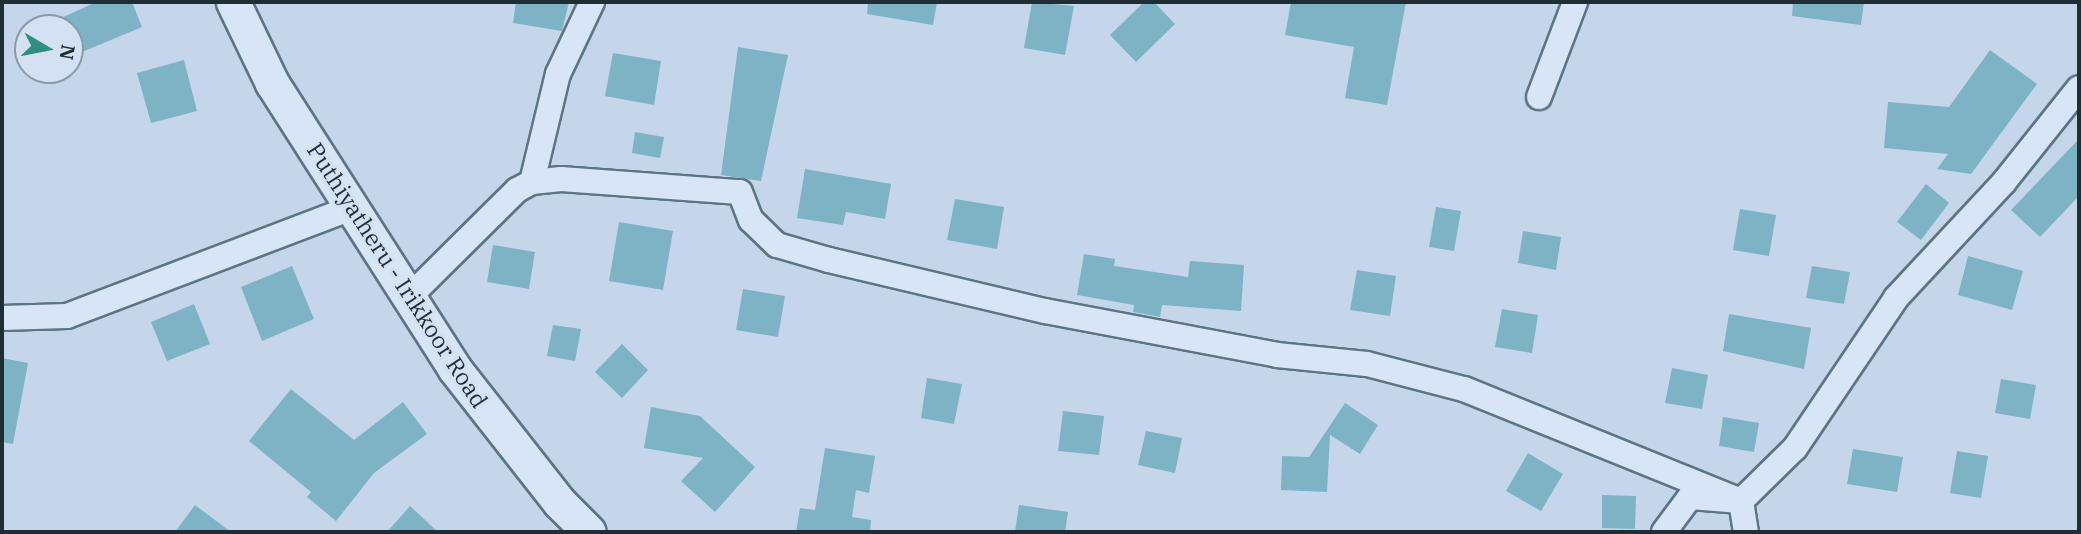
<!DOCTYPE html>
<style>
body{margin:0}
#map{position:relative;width:2081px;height:534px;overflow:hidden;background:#c5d6ea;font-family:"IBM Plex Serif",serif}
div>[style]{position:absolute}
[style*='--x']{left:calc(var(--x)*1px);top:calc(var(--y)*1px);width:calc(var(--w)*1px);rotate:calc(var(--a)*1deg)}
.building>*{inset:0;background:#7eb3c6}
.roads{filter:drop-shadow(2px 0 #5c7584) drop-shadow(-2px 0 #5c7584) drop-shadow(0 2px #5c7584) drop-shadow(0 -2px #5c7584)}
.street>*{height:24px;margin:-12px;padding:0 12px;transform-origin:12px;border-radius:12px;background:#d7e5f6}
.secondary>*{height:33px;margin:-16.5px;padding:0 16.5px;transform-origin:16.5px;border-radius:16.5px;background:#d7e5f6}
span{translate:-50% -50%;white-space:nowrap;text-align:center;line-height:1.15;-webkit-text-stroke:6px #d4e1f3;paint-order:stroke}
.street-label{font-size:23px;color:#1f2e35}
.frame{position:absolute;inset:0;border:4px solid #1f2e35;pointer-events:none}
.north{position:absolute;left:14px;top:14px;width:70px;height:70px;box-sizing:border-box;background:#d4e1f3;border:2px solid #8c99a7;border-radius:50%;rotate:100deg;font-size:19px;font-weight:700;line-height:28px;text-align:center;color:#1f2e35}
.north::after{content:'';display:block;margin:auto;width:24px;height:32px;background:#318e7f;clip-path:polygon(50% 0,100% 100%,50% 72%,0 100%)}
</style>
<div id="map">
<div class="building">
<i style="clip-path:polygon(96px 2px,132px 2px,142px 27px,70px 57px,70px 28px,44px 26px)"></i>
<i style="clip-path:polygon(516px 2px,569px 2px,562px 31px,513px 23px)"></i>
<i style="clip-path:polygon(868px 2px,937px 2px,933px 25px,867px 14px)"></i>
<i style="clip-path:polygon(1032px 2px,1074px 6px,1065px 55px,1024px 48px)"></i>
<i style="clip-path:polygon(1144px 2px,1154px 2px,1175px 24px,1136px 62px,1110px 35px)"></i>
<i style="clip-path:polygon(1291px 2px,1406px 2px,1387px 105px,1345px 98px,1354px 47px,1285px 35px)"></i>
<i style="clip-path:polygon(1793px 2px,1864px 2px,1861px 25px,1792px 16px)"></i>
<i style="clip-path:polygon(738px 47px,788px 55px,761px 181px,721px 175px)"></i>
<i style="clip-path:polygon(1990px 50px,2037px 84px,1971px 174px,1937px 169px,1948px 154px,1884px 148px,1888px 102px,1949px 107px)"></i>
<i style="clip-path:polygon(613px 53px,661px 61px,654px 105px,605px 96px)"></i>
<i style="clip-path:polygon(184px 60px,197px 111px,151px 123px,137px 73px)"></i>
<i style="clip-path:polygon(635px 132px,664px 137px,660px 158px,632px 153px)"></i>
<i style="clip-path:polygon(2079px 139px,2079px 196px,2040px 237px,2011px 210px)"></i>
<i style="clip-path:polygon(805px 169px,891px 184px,885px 219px,846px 212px,843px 225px,797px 218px)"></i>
<i style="clip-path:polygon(1926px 184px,1949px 203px,1921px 240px,1897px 222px)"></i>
<i style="clip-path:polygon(955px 199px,1004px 207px,997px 249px,947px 240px)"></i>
<i style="clip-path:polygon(1436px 207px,1461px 211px,1454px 251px,1429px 247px)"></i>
<i style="clip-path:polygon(1740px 209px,1776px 215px,1769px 256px,1733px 250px)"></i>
<i style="clip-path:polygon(619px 222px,673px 231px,663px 290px,609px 281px)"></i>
<i style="clip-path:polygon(1523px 231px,1561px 237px,1556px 270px,1518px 263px)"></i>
<i style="clip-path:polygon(493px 245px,535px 252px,529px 289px,487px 282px)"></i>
<i style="clip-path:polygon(1084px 254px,1115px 259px,1114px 266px,1188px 277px,1190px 261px,1244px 265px,1241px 311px,1162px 305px,1160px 317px,1133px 312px,1134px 305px,1077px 295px)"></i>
<i style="clip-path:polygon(1968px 256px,2023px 271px,2012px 310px,1958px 295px)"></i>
<i style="clip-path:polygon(292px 266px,314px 319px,262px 341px,241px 287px)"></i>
<i style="clip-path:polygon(1812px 266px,1850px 272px,1844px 304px,1806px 298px)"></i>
<i style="clip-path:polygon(1357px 270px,1396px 276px,1390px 316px,1350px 310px)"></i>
<i style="clip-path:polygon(743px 289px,785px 296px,778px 337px,736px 330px)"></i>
<i style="clip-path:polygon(194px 304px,210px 344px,167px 361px,151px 322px)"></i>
<i style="clip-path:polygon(1502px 309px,1538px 315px,1532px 353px,1495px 347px)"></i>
<i style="clip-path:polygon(1729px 314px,1811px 328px,1804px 369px,1723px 351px)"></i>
<i style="clip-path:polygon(553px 325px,581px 329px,575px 361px,547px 356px)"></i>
<i style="clip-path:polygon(622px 344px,648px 370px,622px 398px,595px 372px)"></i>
<i style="clip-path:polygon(2px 358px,28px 363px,13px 444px,2px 442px)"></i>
<i style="clip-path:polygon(1672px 368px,1708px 375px,1702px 409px,1665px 403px)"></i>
<i style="clip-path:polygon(927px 378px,962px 384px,954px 424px,921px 418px)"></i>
<i style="clip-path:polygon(2001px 379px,2036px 385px,2030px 419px,1995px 413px)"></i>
<i style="clip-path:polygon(291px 389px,354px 440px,403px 402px,427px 434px,374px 473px,336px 521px,307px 497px,311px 492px,249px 441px)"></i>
<i style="clip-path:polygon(1345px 403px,1378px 425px,1360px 454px,1330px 435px,1327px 492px,1281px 490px,1282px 456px,1309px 457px)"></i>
<i style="clip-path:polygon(651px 407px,700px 416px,755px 467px,715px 512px,681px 481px,703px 458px,644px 448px)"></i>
<i style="clip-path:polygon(1063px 411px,1104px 416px,1099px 455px,1058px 451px)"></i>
<i style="clip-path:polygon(1723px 417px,1759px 423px,1754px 452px,1719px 446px)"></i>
<i style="clip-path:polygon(1146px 431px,1182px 438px,1175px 473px,1138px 465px)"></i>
<i style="clip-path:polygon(825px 448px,875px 456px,869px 493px,856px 490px,852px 517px,871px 520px,870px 532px,796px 532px,800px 508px,815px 510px)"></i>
<i style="clip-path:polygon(1853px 449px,1903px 457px,1897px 492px,1847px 484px)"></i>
<i style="clip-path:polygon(1957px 451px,1988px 456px,1981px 498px,1950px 493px)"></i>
<i style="clip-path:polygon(1528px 453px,1563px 474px,1541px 511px,1506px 491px)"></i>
<i style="clip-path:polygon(1602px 495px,1636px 496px,1635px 529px,1602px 528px)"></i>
<i style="clip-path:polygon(195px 505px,231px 532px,175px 532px)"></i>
<i style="clip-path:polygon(1019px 505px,1068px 512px,1065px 532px,1015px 532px)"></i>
<i style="clip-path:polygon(410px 506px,438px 532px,387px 532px)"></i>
</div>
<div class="roads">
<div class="street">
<i style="--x:1539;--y:97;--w:102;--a:-69.2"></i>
<i style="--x:532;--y:182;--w:111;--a:-76.5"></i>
<i style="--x:558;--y:74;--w:80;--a:-64.7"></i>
<i style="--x:409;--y:297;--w:152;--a:-44.7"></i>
<i style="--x:517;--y:190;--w:17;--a:-28"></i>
<i style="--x:532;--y:182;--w:29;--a:-6"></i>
<i style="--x:561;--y:179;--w:179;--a:4.2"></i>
<i style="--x:740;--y:192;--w:30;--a:69"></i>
<i style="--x:751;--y:220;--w:36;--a:44"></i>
<i style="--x:777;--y:245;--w:54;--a:16.1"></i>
<i style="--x:829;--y:260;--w:222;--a:13.3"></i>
<i style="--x:1045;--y:311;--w:236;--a:10.7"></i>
<i style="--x:1277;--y:355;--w:90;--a:5.7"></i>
<i style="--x:1367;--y:364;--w:100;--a:14.5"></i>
<i style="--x:1464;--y:389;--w:299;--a:22"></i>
<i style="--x:1741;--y:501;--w:31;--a:81"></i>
<i style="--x:2;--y:318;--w:65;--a:-1.8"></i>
<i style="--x:67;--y:316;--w:305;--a:-20.8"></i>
<i style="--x:1664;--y:532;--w:44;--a:-53.4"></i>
<i style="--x:1690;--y:497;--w:51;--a:4.5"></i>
<i style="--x:1741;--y:501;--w:76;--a:-44.5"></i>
<i style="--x:1795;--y:448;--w:181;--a:-56"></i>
<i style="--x:1896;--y:298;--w:158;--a:-47"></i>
<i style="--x:2004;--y:182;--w:120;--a:-51.4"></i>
</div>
<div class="secondary">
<i style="--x:233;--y:2;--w:90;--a:64.3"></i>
<i style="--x:272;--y:83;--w:338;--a:57.4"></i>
<i style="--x:454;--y:368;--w:170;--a:51.9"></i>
<i style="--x:559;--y:502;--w:42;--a:45"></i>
</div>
</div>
<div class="street-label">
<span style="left:398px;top:275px;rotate:57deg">Puthiyatheru - Irikkoor Road</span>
</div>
<div class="frame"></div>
<div class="north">N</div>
</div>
